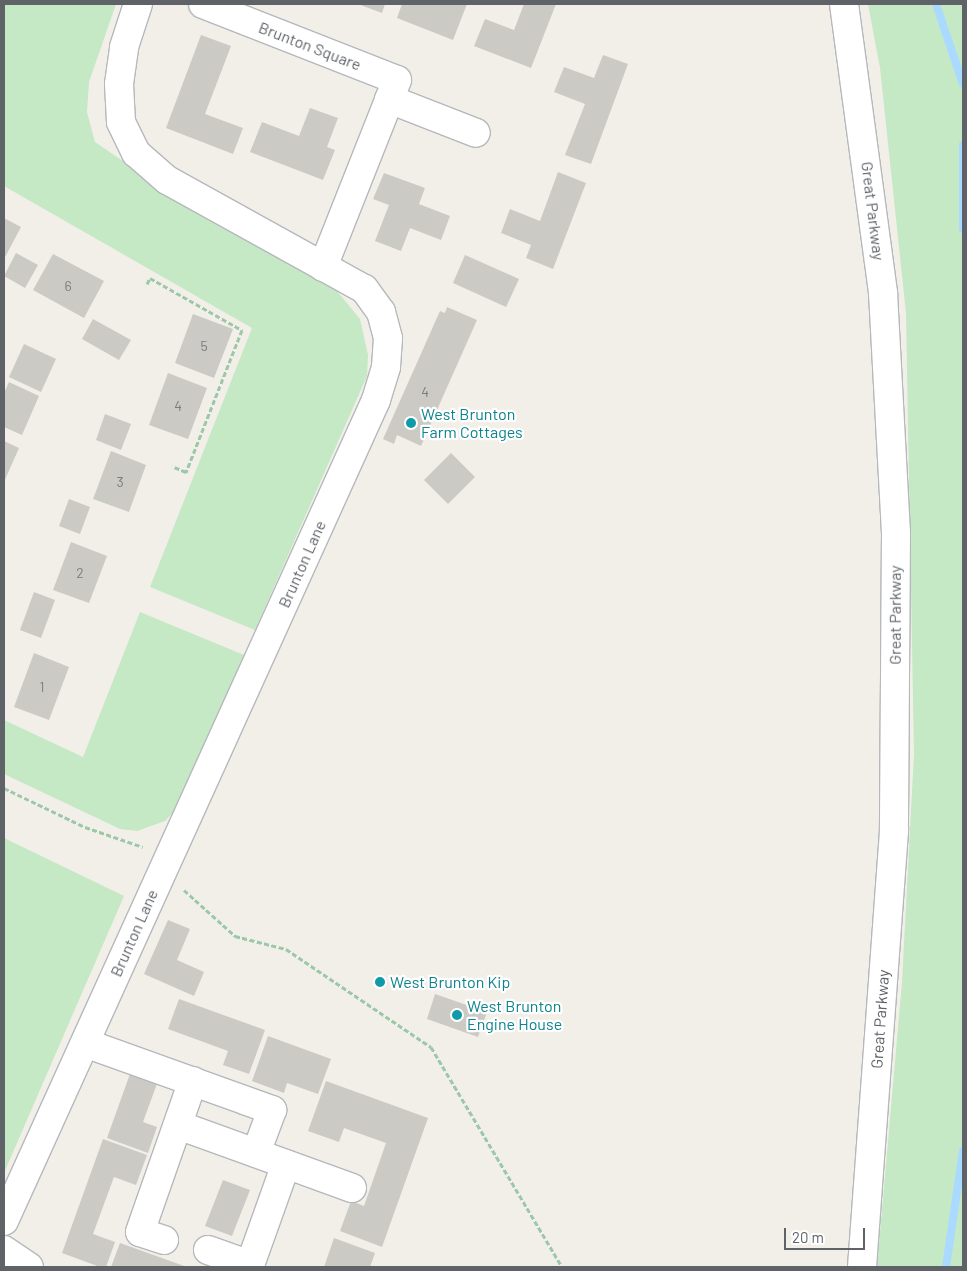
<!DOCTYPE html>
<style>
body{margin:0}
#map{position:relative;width:967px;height:1271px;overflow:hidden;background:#f1efe8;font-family:Barlow,sans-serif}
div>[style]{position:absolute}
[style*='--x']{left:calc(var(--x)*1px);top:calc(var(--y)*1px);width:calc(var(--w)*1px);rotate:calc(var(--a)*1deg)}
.green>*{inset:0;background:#c5e8c5}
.stream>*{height:8px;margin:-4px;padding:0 4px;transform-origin:4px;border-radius:4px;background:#aadaff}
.building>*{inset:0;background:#cccac5}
.path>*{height:3px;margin-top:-1.5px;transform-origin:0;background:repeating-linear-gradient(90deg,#9cc7a9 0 5px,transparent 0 7.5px)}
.roads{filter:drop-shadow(1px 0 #b5b8bc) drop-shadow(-1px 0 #b5b8bc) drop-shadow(0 1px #b5b8bc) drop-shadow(0 -1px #b5b8bc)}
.minor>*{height:28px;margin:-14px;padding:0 14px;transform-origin:14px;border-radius:14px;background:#fff}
.dots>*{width:14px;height:14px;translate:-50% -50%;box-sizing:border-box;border:2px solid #fff;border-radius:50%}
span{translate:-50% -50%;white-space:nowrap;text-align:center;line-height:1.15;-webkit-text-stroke:4.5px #fff;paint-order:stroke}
.number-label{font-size:14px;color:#7a7d7f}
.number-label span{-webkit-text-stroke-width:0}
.street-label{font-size:16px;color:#5f6368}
.culture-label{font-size:16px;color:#0d838f}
.left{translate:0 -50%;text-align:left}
.frame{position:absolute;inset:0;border:5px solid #5f6368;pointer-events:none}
.scale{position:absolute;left:784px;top:1228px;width:81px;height:22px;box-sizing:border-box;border:2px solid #5f6368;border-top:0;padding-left:6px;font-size:15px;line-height:18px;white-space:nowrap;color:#5f6368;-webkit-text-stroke:4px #fff;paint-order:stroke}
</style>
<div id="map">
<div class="green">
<i style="clip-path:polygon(4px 4px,116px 4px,89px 82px,87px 112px,95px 142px,180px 200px,327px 279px,360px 319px,368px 355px,367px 376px,255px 630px,150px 587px,252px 328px,4px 186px)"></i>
<i style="clip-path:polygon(868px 4px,963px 4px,963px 1267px,877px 1267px,902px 982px,914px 754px,906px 313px,880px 68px)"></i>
<i style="clip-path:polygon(140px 612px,244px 655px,178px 807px,165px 821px,137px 831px,120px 829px,4px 774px,4px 720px,83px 757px)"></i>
<i style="clip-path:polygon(4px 838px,124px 896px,4px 1173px)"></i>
</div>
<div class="stream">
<i style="--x:936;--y:4;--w:84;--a:71.4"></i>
<i style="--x:963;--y:145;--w:84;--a:90"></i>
<i style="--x:946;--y:1267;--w:117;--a:-81.7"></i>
</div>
<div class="building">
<i style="clip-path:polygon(358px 4px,385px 4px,382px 13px)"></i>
<i style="clip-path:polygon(402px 4px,467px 4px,453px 40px,397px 18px)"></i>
<i style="clip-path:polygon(524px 4px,556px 4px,531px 68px,474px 46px,485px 19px,514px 30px)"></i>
<i style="clip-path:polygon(201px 35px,231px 46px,205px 114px,243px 128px,233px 154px,166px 128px)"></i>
<i style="clip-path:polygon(603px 55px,628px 64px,591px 164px,565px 155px,585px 104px,554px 92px,564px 67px,594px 78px)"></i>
<i style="clip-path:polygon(310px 108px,338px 118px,327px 147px,335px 150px,323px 180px,250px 152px,262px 122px,299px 136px)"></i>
<i style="clip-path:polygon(558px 172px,586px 183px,553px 269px,526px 258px,531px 245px,501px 233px,510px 209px,540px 221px)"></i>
<i style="clip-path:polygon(384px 173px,425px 188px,419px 204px,450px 216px,441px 240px,410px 228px,401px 251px,375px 241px,389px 205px,373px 199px)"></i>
<i style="clip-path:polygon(4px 218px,21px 227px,4px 259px)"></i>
<i style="clip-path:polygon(16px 253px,38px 265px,25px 288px,4px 276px)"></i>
<i style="clip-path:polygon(53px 254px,104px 281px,84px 318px,33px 290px)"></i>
<i style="clip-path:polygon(465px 255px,519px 279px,506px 307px,453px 283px)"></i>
<i style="clip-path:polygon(447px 307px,477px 320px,421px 446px,397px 435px,394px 444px,383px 439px,440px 311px,445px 313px)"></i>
<i style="clip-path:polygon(193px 314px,233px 329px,214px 378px,175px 363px)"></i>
<i style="clip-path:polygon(93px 319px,131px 340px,119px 360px,82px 339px)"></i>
<i style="clip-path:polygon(24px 344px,56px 359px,41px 392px,9px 377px)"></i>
<i style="clip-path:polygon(168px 373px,207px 388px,188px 439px,149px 425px)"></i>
<i style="clip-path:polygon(9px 382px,39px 396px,22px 435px,4px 427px,4px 393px)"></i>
<i style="clip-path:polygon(105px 414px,131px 424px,121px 450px,96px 440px)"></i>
<i style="clip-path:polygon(4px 441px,19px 448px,4px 482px)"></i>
<i style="clip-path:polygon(111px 451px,146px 465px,129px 512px,93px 499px)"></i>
<i style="clip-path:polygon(451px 453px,475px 477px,448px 504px,424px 480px)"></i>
<i style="clip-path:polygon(69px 499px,90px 507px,80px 534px,59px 526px)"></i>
<i style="clip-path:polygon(71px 542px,107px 556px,89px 603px,53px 590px)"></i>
<i style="clip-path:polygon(34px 592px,55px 600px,41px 638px,20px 630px)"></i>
<i style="clip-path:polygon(34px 653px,69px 667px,49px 720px,14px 707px)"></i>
<i style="clip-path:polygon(168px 920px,190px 929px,177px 960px,204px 972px,194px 996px,144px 974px)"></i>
<i style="clip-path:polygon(435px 994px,487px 1012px,478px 1037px,427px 1019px)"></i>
<i style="clip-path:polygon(179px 999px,265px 1030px,249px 1074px,223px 1065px,228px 1051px,168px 1029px)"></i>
<i style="clip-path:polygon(268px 1036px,331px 1059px,318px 1094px,287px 1083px,284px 1093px,252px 1081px)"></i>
<i style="clip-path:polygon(131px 1071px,158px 1081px,143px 1122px,157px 1127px,148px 1153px,107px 1138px)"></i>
<i style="clip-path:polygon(326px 1081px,428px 1118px,382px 1247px,340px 1231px,351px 1201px,364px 1206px,386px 1143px,344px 1128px,339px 1142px,308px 1131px)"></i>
<i style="clip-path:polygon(103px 1139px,147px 1155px,136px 1185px,114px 1177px,93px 1234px,115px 1242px,106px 1267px,100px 1267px,62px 1253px)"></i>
<i style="clip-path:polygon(223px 1180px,250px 1190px,232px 1236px,205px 1226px)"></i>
<i style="clip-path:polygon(334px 1238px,375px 1253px,370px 1267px,324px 1267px)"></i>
<i style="clip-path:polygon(120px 1243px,187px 1267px,111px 1267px)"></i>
</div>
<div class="path">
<i style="--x:147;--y:284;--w:7;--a:-63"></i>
<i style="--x:150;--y:278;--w:106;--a:29.5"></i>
<i style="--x:242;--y:330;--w:153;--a:111.5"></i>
<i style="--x:186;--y:472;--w:15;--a:-157"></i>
<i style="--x:4;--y:788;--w:90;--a:25.7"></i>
<i style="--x:85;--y:827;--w:61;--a:19"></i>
<i style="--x:184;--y:890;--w:69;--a:42"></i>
<i style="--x:235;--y:936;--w:53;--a:14.3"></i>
<i style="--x:286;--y:949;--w:175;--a:34.1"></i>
<i style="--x:431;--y:1047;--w:256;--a:59.2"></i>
</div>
<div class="roads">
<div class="minor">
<i style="--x:203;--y:4;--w:208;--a:21.4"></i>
<i style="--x:397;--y:80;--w:201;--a:111.6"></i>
<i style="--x:844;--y:4;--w:292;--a:82.3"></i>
<i style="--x:883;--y:293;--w:240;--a:86.9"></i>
<i style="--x:896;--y:533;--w:298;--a:90.4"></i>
<i style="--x:894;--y:831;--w:437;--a:94.2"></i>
<i style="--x:389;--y:99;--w:93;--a:21.3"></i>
<i style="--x:85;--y:1043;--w:199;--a:19.7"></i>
<i style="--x:272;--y:1110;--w:46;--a:110.4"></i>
<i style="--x:178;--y:1125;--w:185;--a:19.9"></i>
<i style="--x:4;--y:1221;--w:901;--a:-65.62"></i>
<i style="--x:376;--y:400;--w:34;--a:-73"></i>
<i style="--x:386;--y:367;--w:29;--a:-86"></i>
<i style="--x:388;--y:338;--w:27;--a:-105"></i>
<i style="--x:381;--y:312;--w:29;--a:-126"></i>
<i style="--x:364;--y:289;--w:225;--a:-151"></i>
<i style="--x:167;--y:180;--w:41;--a:-138.9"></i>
<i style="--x:136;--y:153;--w:34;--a:-116"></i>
<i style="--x:121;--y:122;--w:38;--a:-93"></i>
<i style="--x:119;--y:84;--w:37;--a:-82"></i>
<i style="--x:124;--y:47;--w:45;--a:-72"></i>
<i style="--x:164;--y:1240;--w:25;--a:-162"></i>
<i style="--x:140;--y:1232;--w:160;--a:-70.7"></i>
<i style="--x:4;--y:1250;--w:30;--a:34"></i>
<i style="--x:208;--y:1250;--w:45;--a:19.7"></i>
<i style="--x:250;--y:1265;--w:107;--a:-70.4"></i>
</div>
</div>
<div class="dots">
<i style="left:411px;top:423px;background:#0f9aa8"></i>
<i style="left:380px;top:982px;background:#0f9aa8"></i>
<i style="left:457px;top:1015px;background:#0f9aa8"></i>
</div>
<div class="number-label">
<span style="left:68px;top:286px">6</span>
<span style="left:204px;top:346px">5</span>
<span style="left:425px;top:392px">4</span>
<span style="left:178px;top:406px">4</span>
<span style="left:120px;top:482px">3</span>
<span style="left:80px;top:573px">2</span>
<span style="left:42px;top:687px">1</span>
</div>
<div class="street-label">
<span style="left:310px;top:46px;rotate:21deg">Brunton Square</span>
<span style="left:873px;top:211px;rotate:83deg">Great Parkway</span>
<span style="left:302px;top:564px;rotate:-66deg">Brunton Lane</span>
<span style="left:895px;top:615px;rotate:-90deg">Great Parkway</span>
<span style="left:134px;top:933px;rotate:-66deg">Brunton Lane</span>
<span style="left:880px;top:1019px;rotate:-86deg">Great Parkway</span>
</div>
<div class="culture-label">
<span class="left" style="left:421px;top:423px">West Brunton<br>Farm Cottages</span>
<span class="left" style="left:390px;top:982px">West Brunton Kip</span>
<span class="left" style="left:467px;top:1015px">West Brunton<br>Engine House</span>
</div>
<div class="frame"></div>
<div class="scale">20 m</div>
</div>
